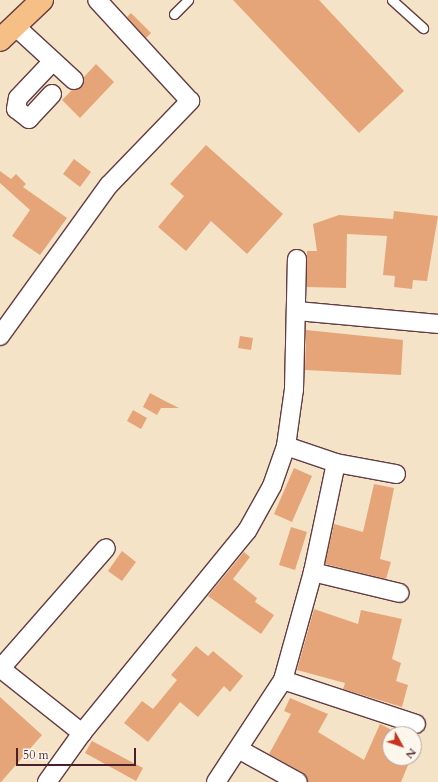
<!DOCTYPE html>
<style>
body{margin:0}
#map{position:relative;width:438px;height:782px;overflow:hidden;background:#f4e3c7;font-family:Cardo,serif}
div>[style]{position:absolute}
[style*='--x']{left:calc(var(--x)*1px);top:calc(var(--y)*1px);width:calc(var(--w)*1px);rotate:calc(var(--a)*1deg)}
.building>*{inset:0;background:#e6a579}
.roads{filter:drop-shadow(1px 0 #643c42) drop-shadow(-1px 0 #643c42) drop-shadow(0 1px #643c42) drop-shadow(0 -1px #643c42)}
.lane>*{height:9px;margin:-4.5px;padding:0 4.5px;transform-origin:4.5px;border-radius:4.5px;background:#fff}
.street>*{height:18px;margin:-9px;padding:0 9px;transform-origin:9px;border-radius:9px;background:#fff}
.highway>*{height:22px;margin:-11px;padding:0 11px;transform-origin:11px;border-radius:11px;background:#f5bf86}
span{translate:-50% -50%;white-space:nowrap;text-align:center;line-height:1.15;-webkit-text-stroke:3px #fbf7ec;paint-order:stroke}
.north{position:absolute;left:382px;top:726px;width:40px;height:40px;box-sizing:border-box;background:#fbf7ec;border:1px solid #b4a19f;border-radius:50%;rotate:130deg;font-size:11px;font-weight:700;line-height:16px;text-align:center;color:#4a1f2b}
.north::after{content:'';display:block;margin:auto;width:14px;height:18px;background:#c8321e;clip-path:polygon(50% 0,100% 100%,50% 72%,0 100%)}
.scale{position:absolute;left:16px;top:748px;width:120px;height:18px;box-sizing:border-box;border:2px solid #4a1f2b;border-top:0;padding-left:5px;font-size:12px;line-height:14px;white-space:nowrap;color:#4a1f2b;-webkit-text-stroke:3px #fbf7ec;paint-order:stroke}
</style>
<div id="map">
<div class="building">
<i style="clip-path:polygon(233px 0,319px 0,404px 91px,359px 133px)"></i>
<i style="clip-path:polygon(131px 13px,151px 33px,146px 38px,127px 17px)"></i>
<i style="clip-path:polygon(96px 64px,114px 82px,80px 118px,62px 100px,72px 90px,81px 87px,84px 77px)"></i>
<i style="clip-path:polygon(206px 145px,283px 214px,247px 254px,211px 221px,186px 251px,158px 227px,184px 196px,170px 184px)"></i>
<i style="clip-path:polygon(74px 159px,91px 172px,80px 187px,63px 174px)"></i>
<i style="clip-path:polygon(0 171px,11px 179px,16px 174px,26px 184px,23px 187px,67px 218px,40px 255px,12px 236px,30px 210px,0 183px)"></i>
<i style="clip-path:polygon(394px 211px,438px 216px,427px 281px,413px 280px,412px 289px,394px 287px,395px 276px,383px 275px,387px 236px,347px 234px,346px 288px,307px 287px,307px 251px,317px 251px,313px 224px,339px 215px,393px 219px)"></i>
<i style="clip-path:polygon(306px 330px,403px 340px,401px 375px,305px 370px)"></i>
<i style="clip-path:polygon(240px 336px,253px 338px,251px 350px,238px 348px)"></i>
<i style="clip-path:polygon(150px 393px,165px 401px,179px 408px,161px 408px,157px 415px,143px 407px)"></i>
<i style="clip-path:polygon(133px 410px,147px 418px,141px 429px,127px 421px)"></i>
<i style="clip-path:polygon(294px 468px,312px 476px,292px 522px,274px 514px)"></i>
<i style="clip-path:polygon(374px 484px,394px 488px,380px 559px,391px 562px,386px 579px,325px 564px,334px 524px,363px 532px)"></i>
<i style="clip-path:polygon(291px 527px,307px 532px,295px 570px,279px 565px)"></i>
<i style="clip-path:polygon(122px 551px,136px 562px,122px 581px,108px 571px)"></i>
<i style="clip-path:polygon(244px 552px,250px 557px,233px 579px,257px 598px,255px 602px,274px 615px,261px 634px,208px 596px)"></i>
<i style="clip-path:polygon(314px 609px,358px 624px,361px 610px,402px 619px,392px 659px,401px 663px,396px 681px,408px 685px,402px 707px,343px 689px,345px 683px,297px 670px)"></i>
<i style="clip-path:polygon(196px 646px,208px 656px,213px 651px,243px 676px,230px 692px,224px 686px,198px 717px,180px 702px,148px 742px,124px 723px,142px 701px,153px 709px,177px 680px,171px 675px)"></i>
<i style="clip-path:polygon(0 697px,42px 735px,1px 782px,0 782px)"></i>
<i style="clip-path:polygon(290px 698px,328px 714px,318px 732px,364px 760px,380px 724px,390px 729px,390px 758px,411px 758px,401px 782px,308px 782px,303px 773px,269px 754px,291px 714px,284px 711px)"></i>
<i style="clip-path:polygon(92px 741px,143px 768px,136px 781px,85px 753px)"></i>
</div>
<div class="roads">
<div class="lane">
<i style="--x:392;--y:0;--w:42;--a:42.1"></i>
<i style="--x:174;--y:14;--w:20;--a:-45"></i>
</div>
<div class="street">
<i style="--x:15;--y:26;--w:80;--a:42.5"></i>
<i style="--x:52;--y:94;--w:34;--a:133"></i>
<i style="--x:29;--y:119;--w:16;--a:-142"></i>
<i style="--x:16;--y:109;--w:11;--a:-80"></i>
<i style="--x:18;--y:98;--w:51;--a:-46.6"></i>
<i style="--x:298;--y:311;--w:141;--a:5.3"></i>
<i style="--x:0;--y:336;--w:186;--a:-54.2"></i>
<i style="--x:109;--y:185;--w:117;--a:-46"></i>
<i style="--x:190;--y:101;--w:137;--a:-132.6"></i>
<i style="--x:286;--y:446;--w:53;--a:18.8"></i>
<i style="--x:336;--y:463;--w:61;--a:10.4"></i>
<i style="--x:313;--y:572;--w:89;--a:13.6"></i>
<i style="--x:0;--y:668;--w:105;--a:38.4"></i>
<i style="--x:1;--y:668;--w:159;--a:-48.8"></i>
<i style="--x:283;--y:680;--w:140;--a:18.3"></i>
<i style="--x:240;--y:750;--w:66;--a:28.9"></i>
<i style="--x:47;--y:782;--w:60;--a:-54.5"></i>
<i style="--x:82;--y:733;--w:261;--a:-50.8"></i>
<i style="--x:247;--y:531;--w:51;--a:-60.9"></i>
<i style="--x:272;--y:486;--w:42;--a:-70.7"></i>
<i style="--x:286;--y:446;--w:58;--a:-82"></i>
<i style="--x:294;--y:389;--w:130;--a:-88.7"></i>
<i style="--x:216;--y:782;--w:122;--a:-56.7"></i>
<i style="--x:283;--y:680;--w:112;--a:-74.5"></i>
<i style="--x:313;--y:572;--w:111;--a:-78.1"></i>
</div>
<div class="highway">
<i style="--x:0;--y:40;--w:58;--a:-43.6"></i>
</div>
</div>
<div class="north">N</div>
<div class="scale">50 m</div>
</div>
